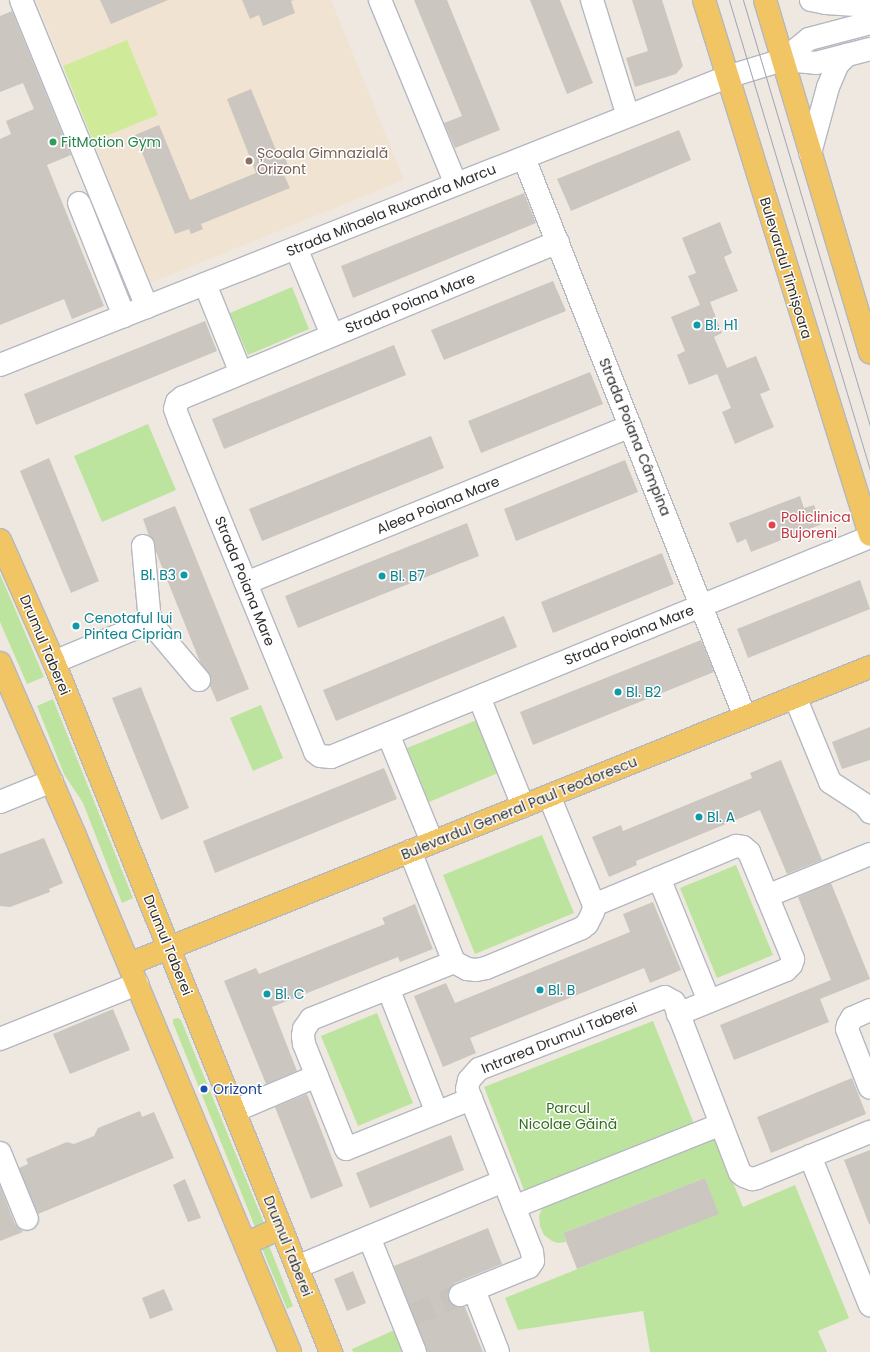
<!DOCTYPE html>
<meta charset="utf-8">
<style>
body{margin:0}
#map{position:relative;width:870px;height:1352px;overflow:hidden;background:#efe8e1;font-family:Poppins,sans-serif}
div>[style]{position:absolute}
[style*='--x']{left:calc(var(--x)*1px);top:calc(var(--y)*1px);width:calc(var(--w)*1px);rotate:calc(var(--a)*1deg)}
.education>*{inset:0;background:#f0e3d1}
.green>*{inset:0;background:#bce49e}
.pitch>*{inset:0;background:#cfeb9a}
.building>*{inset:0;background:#cbc6bf}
.minor-tunnel>*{height:22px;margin-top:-11px;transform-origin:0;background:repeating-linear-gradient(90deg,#c8c3bd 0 22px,transparent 0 33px)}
.roads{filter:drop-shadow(1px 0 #b4b8c1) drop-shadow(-1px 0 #b4b8c1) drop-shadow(0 1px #b4b8c1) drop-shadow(0 -1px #b4b8c1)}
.minor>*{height:22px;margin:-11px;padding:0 11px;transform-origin:11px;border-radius:11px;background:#fff}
.major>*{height:22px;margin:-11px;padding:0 11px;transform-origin:11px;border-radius:11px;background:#f1c564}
.tram>*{height:1px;margin:-0.5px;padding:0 0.5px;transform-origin:0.5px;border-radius:0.5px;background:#a3a8b8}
.dots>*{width:11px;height:11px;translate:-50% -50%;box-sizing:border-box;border:2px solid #fff;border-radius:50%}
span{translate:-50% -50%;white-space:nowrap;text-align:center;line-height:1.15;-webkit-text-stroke:3px #fff;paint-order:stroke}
.leisure-label{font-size:14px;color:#27864d}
.left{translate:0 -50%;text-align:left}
.education-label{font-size:14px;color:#785e54}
.street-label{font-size:14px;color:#2e2e2e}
.culture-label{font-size:14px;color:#0d838f}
.right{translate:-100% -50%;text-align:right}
.health-label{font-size:14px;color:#be3a42}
.transit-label{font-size:14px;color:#164399}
.park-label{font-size:14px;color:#336d1c}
</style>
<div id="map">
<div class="education">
<i style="clip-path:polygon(36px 0,331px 0,404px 180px,150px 283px)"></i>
</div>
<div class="green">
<i style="clip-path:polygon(292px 287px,309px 329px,248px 355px,230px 313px)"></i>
<i style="clip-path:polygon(148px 424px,176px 490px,102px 522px,74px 456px)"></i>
<i style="clip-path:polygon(0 574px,44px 677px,27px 684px,0 622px)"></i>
<i style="clip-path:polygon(53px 699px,133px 898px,122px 903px,83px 803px,64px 774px,37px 706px)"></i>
<i style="clip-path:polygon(261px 705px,283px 758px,253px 771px,230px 718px)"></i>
<i style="clip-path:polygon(477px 720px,498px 773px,429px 802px,407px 748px)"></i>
<i style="clip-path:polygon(542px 835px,574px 913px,475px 954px,443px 875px)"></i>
<i style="clip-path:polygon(736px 865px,773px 955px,717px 978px,680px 888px)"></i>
<i style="clip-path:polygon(377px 1013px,413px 1103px,358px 1126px,321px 1036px)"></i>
<i style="clip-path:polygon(178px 1018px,181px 1020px,264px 1223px,255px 1227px,173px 1023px,173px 1019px)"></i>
<i style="clip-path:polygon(653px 1021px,696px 1129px,526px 1195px,484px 1087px)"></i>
<i style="clip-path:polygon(715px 1139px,743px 1207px,795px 1185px,849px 1318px,818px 1331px,827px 1352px,650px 1352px,643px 1311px,518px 1330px,505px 1298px,718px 1213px,705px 1178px,563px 1233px,566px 1242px,558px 1243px,552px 1241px,544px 1235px,540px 1226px,539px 1216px,542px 1208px)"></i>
<i style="clip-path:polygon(268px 1243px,293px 1306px,287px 1309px,261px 1246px)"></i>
<i style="clip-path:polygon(399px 1328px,409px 1352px,353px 1352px,352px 1349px)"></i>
</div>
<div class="pitch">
<i style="clip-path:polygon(127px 40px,158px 115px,93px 141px,63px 66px)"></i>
</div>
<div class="building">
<i style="clip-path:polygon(100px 0,168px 0,111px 24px)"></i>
<i style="clip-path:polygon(242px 0,294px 0,291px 1px,295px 13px,263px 26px,259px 15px,250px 19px)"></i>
<i style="clip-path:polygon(414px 0,447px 0,500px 130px,455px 148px,444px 123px,462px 116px)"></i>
<i style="clip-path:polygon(530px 0,560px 0,593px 83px,567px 94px)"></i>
<i style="clip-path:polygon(632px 0,662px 0,683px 66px,676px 74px,635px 87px,626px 58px,648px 51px)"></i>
<i style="clip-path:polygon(12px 11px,71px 155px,47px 165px,104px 306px,72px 319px,64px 299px,0 325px,0 139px,11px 134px,6px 121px,34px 109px,23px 83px,0 92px,0 16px)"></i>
<i style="clip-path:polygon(251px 89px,280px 160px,285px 158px,290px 170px,283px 173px,290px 188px,201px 224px,203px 229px,191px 234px,189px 229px,175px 234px,135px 135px,159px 125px,190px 200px,256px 173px,227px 99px)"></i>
<i style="clip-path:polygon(679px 130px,691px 160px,571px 211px,557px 179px)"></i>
<i style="clip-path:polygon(524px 193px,536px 223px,353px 298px,341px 266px)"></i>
<i style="clip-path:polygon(720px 222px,732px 253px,724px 257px,738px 291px,710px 302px,722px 333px,714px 337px,727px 368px,756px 356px,770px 390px,760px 394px,774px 427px,735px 444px,722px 412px,731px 408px,717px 374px,689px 385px,677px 355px,685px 351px,671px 317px,700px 305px,688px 276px,696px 273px,682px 238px)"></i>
<i style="clip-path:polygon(553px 281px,566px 311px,444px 360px,431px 330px)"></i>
<i style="clip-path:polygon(205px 321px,217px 351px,36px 425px,24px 394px)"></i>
<i style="clip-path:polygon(394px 345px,406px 375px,224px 449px,212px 419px)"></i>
<i style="clip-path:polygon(590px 372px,603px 404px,481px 453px,468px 421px)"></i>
<i style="clip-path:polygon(431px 436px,444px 468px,262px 541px,249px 509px)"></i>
<i style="clip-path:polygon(49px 458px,99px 581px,71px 593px,20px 471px)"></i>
<i style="clip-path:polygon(625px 460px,638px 492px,516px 541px,504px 509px)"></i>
<i style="clip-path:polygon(800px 496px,804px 508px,814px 505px,822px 524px,751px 552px,746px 539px,737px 543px,729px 523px)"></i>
<i style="clip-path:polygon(175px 506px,249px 689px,217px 702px,210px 686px,211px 677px,200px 662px,156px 552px,153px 539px,149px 536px,143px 519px)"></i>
<i style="clip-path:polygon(467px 523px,479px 556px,298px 628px,285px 596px)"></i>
<i style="clip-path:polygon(662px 553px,674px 584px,553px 633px,541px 602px)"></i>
<i style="clip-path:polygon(860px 580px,870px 609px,748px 658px,737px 629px)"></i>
<i style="clip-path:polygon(504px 616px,517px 647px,336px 721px,323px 690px)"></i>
<i style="clip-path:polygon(701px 640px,714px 672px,533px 745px,520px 712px)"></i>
<i style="clip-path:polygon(141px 687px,189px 808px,161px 820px,112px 698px)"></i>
<i style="clip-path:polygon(870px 727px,870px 760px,842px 769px,832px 742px)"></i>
<i style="clip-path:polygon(781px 760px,822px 860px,787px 874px,760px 810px,636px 861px,637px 865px,609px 877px,592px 837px,621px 825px,623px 831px,752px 778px,750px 773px)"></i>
<i style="clip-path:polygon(384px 768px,397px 799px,215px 873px,203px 841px)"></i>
<i style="clip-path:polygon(44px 838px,63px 883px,49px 889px,50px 892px,10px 907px,0 906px,0 854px)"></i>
<i style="clip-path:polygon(831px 883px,870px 979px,820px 999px,829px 1022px,734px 1060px,720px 1025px,831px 980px,798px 897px)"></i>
<i style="clip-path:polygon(653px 902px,681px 970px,650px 983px,644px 968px,470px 1038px,476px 1053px,443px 1067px,414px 996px,446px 983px,455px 1003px,630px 932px,623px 914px)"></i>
<i style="clip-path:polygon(415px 904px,433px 949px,400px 962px,398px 957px,272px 1007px,297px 1071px,266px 1084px,224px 981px,256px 968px,259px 974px,385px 924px,382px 918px)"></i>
<i style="clip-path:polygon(113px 1009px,130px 1050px,70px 1074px,53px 1034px)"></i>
<i style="clip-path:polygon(852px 1078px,866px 1114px,771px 1153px,757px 1117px)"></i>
<i style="clip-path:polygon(307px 1094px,343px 1186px,311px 1199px,275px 1107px)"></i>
<i style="clip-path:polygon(140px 1111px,142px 1117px,154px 1112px,174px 1158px,38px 1214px,19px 1168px,28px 1164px,26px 1159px,67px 1142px,74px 1144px,94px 1136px,98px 1128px)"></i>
<i style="clip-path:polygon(451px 1135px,464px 1170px,370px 1208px,356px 1173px)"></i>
<i style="clip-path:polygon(870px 1150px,870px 1224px,869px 1224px,844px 1160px)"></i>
<i style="clip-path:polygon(705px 1178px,719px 1214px,577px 1269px,563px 1233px)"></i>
<i style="clip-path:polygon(185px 1179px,201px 1218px,188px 1222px,173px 1185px)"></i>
<i style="clip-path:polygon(0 1186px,15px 1224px,23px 1232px,0 1241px)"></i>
<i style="clip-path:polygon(488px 1228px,502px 1264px,455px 1283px,450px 1288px,448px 1294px,449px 1300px,453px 1305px,459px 1307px,465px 1307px,483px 1352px,427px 1352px,394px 1266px)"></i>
<i style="clip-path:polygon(353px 1271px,366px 1303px,347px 1311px,334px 1279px)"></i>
<i style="clip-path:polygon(164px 1289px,173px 1310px,150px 1319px,142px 1298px)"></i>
</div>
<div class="minor-tunnel">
<i style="--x:412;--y:1315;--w:52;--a:-22.6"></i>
</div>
<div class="roads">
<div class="minor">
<i style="--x:21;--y:0;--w:332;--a:67.7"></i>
<i style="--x:380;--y:0;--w:199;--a:67.6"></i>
<i style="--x:592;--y:0;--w:121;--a:72.8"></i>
<i style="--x:811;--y:0;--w:15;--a:11"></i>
<i style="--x:826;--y:3;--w:44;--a:3.9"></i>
<i style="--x:783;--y:60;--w:33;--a:-39"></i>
<i style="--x:809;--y:39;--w:63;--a:-14.7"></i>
<i style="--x:810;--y:153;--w:68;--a:-74.7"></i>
<i style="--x:828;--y:87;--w:25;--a:-67"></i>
<i style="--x:838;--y:64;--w:13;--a:-45"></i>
<i style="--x:524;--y:158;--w:601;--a:68.43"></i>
<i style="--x:79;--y:203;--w:122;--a:68.3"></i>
<i style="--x:558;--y:242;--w:406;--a:157.5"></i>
<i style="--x:183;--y:397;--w:8;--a:140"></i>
<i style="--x:177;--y:402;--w:7;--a:106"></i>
<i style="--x:175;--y:409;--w:12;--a:70"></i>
<i style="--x:179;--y:420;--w:359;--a:67.7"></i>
<i style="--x:315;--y:752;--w:6;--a:39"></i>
<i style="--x:320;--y:756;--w:11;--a:5"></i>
<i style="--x:331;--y:757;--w:582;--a:-22.2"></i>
<i style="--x:296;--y:248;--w:94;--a:67.5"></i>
<i style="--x:205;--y:284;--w:96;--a:68"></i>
<i style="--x:0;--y:365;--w:782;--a:-21.61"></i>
<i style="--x:727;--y:77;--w:59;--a:-16.9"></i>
<i style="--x:783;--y:60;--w:33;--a:5"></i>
<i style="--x:816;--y:63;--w:56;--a:-14.5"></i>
<i style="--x:143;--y:546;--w:76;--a:84.7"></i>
<i style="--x:150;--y:622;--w:76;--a:49.8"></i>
<i style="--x:246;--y:583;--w:415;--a:-22.2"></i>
<i style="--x:54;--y:662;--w:104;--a:-22.6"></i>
<i style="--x:479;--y:697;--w:118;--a:68"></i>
<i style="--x:795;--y:697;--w:92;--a:67.6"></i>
<i style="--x:830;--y:782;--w:42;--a:33.3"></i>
<i style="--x:865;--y:805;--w:9;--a:54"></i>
<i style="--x:388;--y:734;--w:117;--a:67.8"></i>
<i style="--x:0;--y:802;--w:56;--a:-22"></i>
<i style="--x:410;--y:851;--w:119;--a:68.4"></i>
<i style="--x:454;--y:962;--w:15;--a:28"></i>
<i style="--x:467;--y:969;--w:9;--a:6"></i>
<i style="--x:476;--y:970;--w:10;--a:-11"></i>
<i style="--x:486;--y:968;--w:104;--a:-22.6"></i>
<i style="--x:582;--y:928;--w:6;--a:-39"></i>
<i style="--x:587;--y:924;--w:13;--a:-63"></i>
<i style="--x:593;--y:912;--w:7;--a:-82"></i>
<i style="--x:594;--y:905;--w:118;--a:-112.4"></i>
<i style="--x:659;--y:878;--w:133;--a:67.9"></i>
<i style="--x:767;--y:896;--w:111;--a:-22.2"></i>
<i style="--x:594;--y:905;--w:154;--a:-22.6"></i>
<i style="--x:736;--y:846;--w:7;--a:8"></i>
<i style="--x:743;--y:847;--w:8;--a:40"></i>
<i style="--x:749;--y:852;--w:116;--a:67.6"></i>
<i style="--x:793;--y:959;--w:6;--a:108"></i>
<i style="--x:791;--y:965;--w:7;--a:135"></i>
<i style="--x:786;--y:970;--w:117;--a:157.8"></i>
<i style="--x:454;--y:962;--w:154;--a:158.3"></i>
<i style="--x:311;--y:1019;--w:12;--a:125"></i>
<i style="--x:304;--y:1029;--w:7;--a:98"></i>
<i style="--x:303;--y:1036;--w:8;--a:83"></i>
<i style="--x:304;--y:1044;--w:113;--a:68.2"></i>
<i style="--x:346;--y:1149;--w:135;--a:-21.8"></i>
<i style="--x:388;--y:988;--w:134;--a:68.6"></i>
<i style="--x:870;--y:1010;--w:20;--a:156"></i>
<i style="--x:852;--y:1018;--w:8;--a:120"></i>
<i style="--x:848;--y:1025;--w:4;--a:104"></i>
<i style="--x:847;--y:1029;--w:63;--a:68.7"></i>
<i style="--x:0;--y:1039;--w:148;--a:-21.9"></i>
<i style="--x:234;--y:1111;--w:90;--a:-22.9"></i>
<i style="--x:0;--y:1153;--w:71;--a:67.8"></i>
<i style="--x:810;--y:1156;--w:161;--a:68.1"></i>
<i style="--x:514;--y:1207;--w:223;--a:-21.8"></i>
<i style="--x:369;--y:1237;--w:124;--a:68.2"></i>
<i style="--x:297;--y:1267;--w:224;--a:-22.6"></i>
<i style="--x:474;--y:1290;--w:66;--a:68.8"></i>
<i style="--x:460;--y:1295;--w:74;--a:-22.1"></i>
<i style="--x:529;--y:1267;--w:7;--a:-56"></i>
<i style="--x:533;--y:1261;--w:9;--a:-96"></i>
<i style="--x:532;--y:1252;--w:175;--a:-111.7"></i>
<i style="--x:467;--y:1089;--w:9;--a:-77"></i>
<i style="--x:469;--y:1080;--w:15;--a:-48"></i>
<i style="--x:479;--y:1069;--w:199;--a:-21.2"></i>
<i style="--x:665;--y:997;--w:10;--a:29"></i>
<i style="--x:674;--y:1002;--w:183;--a:68.9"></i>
<i style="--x:740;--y:1173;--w:5;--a:37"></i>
<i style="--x:744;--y:1176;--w:9;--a:21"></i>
<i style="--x:752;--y:1179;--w:5;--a:-11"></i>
<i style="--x:757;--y:1178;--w:122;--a:-22.2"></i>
</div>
<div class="major">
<i style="--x:704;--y:0;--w:560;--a:72.76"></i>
<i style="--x:765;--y:0;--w:368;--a:73.4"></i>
<i style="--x:0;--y:540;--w:133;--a:66.1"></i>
<i style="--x:54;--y:662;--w:744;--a:68.13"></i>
<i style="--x:0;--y:663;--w:185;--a:66.5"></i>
<i style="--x:74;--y:833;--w:562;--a:67.4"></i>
<i style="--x:129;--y:964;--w:798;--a:-21.84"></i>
<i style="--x:245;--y:1244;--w:39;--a:-24"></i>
</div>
</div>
<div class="tram">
<i style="--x:729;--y:0;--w:491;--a:73.3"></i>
<i style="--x:743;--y:0;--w:445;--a:73.4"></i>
</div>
<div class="dots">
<i style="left:53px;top:142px;background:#2e9e5b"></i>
<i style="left:249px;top:161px;background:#8d6e63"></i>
<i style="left:697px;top:325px;background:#0f9aa8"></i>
<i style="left:772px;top:525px;background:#e0444e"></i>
<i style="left:184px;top:575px;background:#0f9aa8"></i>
<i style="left:382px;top:576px;background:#0f9aa8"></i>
<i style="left:76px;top:626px;background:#0f9aa8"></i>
<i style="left:618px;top:692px;background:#0f9aa8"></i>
<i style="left:699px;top:817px;background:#0f9aa8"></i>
<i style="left:540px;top:990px;background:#0f9aa8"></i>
<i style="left:267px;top:994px;background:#0f9aa8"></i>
<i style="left:204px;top:1089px;background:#1a4fb4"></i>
</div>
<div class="leisure-label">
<span class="left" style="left:61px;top:142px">FitMotion Gym</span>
</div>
<div class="education-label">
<span class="left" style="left:257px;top:161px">Școala Gimnazială<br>Orizont</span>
</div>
<div class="street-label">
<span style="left:391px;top:210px;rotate:-22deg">Strada Mihaela Ruxandra Marcu</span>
<span style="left:786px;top:268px;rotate:73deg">Bulevardul Timișoara</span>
<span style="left:410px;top:303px;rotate:-22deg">Strada Poiana Mare</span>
<span style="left:635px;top:437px;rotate:68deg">Strada Poiana Câmpina</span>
<span style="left:438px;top:505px;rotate:-22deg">Aleea Poiana Mare</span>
<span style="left:245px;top:581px;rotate:68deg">Strada Poiana Mare</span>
<span style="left:629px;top:635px;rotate:-22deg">Strada Poiana Mare</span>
<span style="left:45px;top:645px;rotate:67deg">Drumul Taberei</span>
<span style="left:519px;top:808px;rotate:-22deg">Bulevardul General Paul Teodorescu</span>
<span style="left:168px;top:945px;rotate:68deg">Drumul Taberei</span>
<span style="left:559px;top:1038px;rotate:-22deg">Intrarea Drumul Taberei</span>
<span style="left:288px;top:1246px;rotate:68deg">Drumul Taberei</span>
</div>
<div class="culture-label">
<span class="left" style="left:705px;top:325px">Bl. H1</span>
<span class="right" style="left:176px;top:575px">Bl. B3</span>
<span class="left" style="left:390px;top:576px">Bl. B7</span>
<span class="left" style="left:84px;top:626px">Cenotaful lui<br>Pintea Ciprian</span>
<span class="left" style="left:626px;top:692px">Bl. B2</span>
<span class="left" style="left:707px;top:817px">Bl. A</span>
<span class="left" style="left:548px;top:990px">Bl. B</span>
<span class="left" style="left:275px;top:994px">Bl. C</span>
</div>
<div class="health-label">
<span class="left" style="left:781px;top:525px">Policlinica<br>Bujoreni</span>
</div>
<div class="transit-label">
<span class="left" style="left:213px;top:1089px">Orizont</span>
</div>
<div class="park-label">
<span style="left:568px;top:1116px">Parcul<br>Nicolae Găină</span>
</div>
</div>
